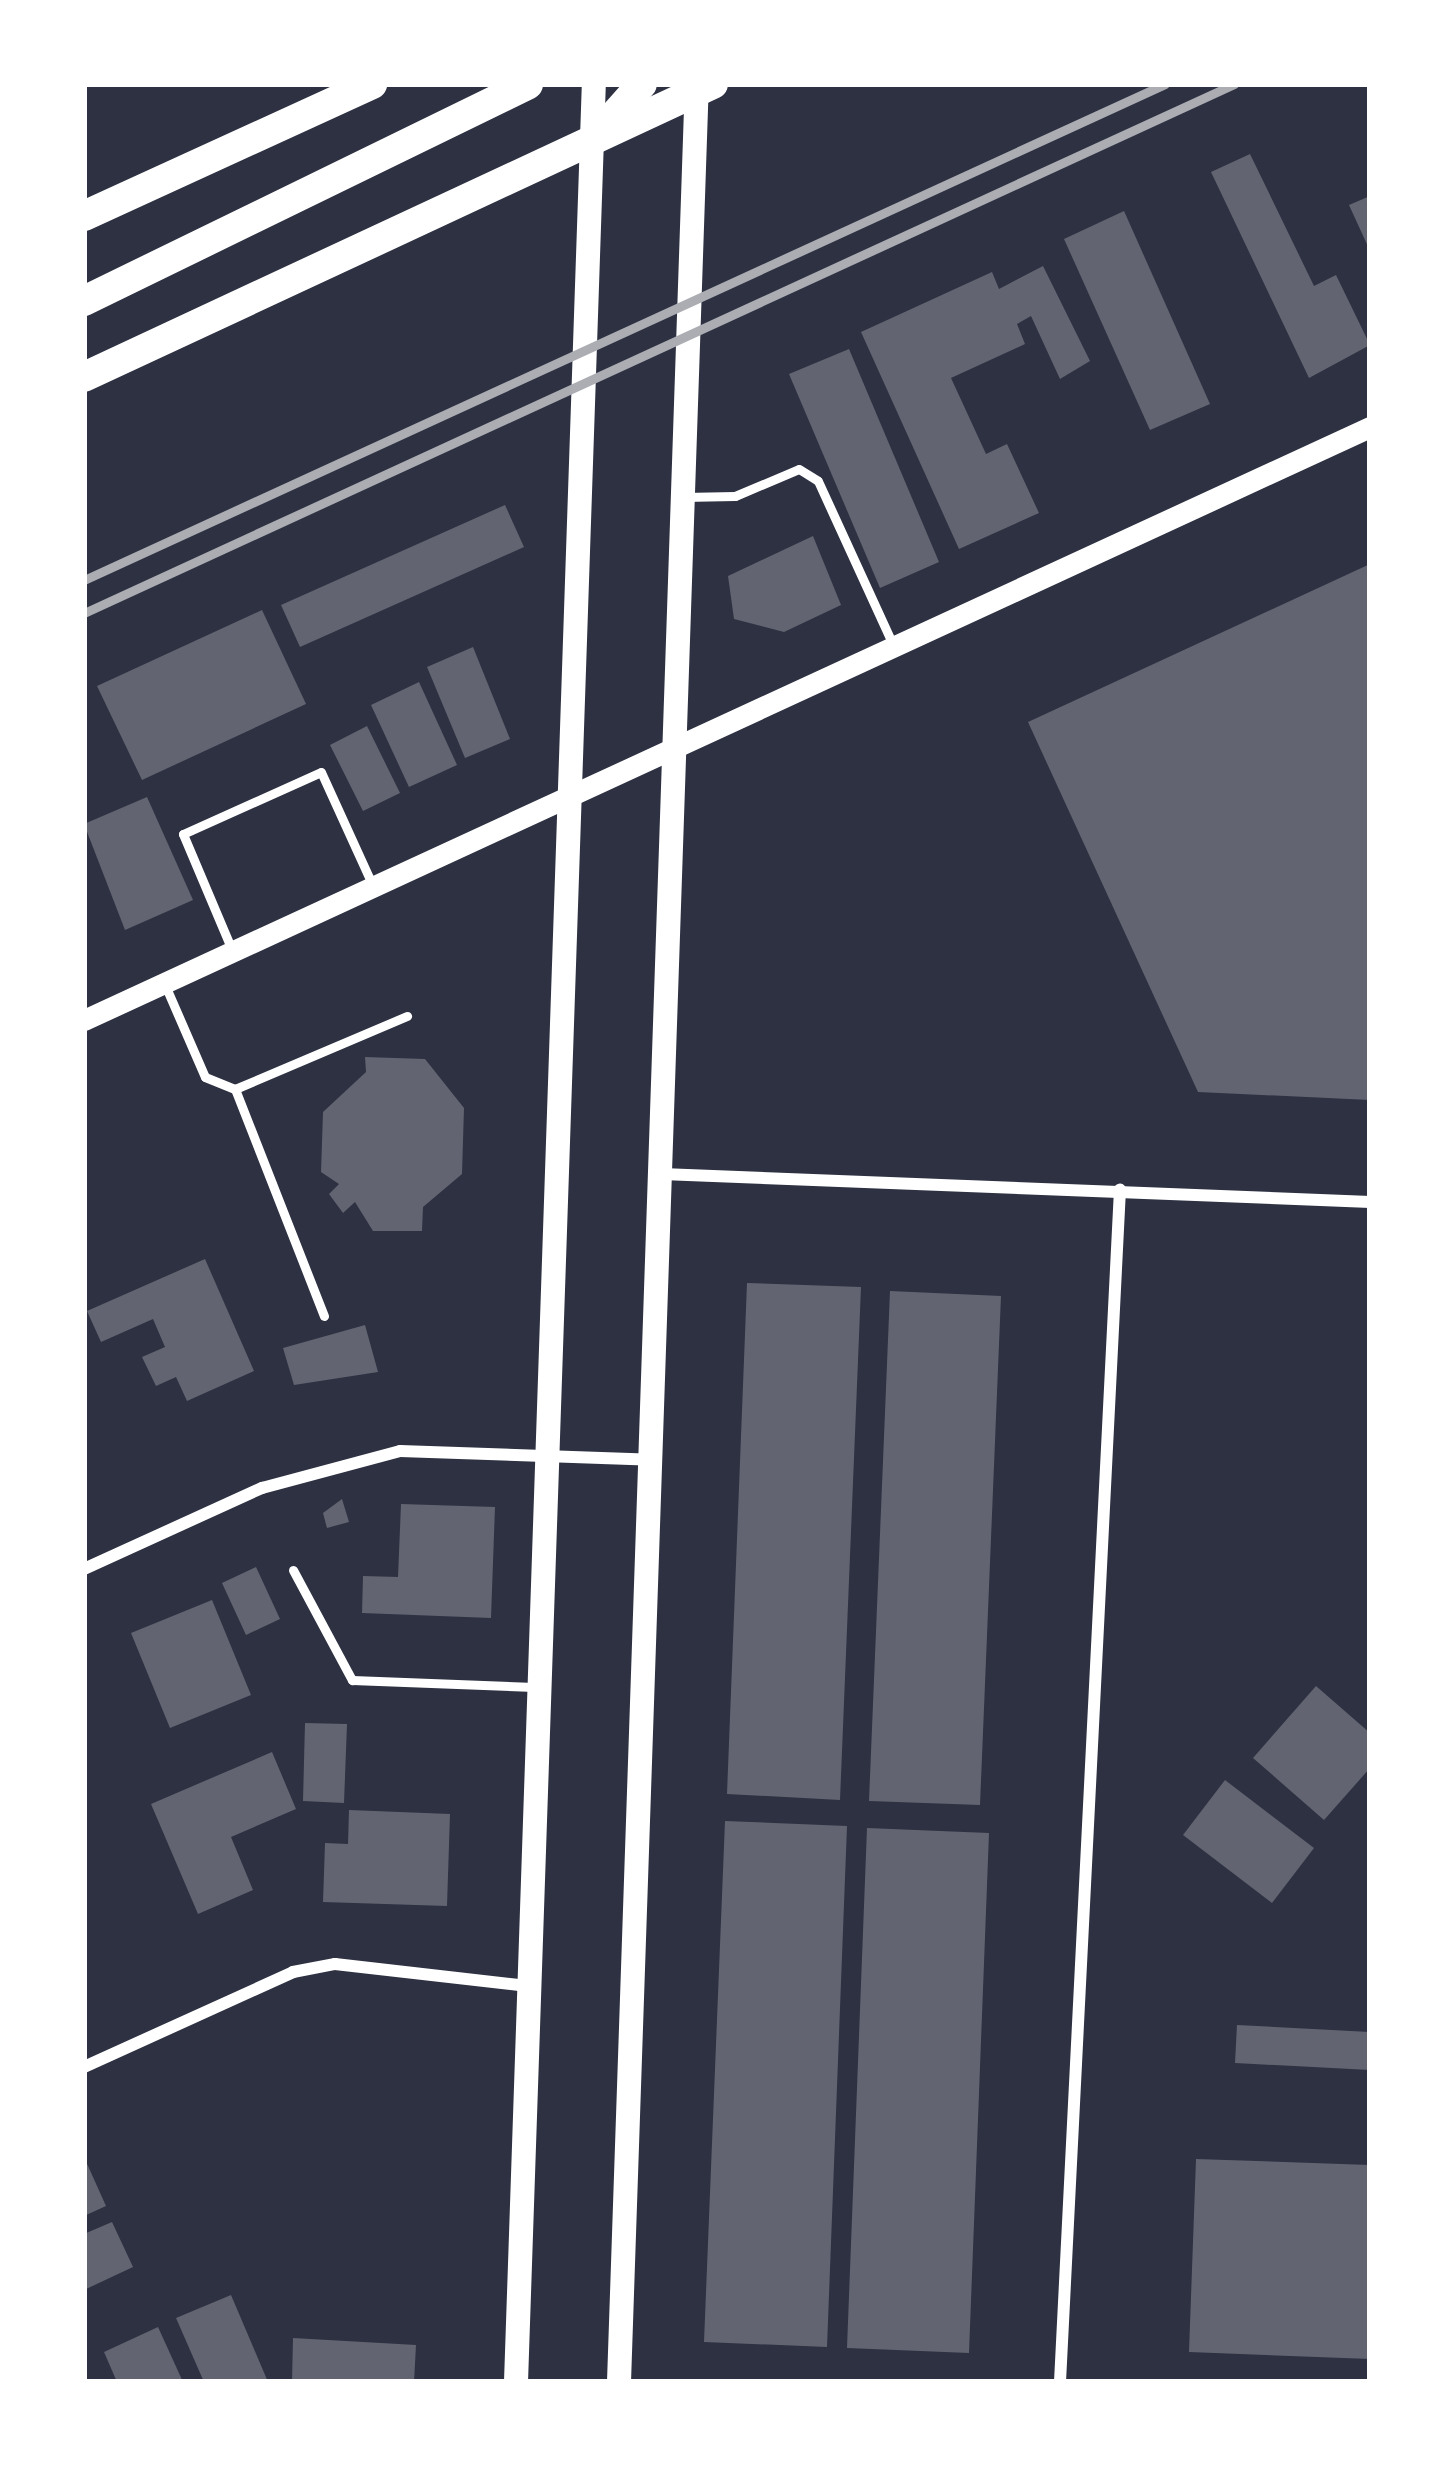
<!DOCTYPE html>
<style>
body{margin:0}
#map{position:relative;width:1454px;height:2466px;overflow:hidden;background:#2d3142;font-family:"Space Grotesk",sans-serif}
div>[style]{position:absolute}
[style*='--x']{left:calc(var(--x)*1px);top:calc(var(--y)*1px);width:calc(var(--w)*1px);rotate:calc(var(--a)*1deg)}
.building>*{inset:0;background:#626471}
.service>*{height:9px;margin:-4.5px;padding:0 4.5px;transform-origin:4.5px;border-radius:4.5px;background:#fff}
.minor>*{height:12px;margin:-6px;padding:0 6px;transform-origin:6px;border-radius:6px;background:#fff}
.tertiary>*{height:21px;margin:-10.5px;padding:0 10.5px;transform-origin:10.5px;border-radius:10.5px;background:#fff}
.secondary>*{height:24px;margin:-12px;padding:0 12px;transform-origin:12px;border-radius:12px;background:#fff}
.primary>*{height:30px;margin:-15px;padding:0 15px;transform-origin:15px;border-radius:15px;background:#fff}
.rail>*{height:9px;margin:-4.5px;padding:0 4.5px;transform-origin:4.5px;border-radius:4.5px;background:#abadb3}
span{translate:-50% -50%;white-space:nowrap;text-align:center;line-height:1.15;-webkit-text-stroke:12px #fff;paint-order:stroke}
.frame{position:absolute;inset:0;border:87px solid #fff;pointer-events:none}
</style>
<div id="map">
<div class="building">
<i style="clip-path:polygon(1250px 154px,1314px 286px,1336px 275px,1370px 345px,1309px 378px,1211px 172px)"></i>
<i style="clip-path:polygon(1370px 196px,1370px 251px,1349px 205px)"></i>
<i style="clip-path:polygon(1124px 211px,1210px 404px,1150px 430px,1064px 239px)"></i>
<i style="clip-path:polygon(1043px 266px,1090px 361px,1060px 379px,1031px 316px,1017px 324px,1025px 344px,951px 378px,986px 454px,1007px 444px,1039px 513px,959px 549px,861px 332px,992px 272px,999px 289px)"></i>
<i style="clip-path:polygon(849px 349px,939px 562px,880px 588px,789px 374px)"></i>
<i style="clip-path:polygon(505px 505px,524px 547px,300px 647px,281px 605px)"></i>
<i style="clip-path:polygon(813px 536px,841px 605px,784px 632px,734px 619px,728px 576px)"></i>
<i style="clip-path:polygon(1370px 564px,1370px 1100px,1198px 1092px,1028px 722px)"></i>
<i style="clip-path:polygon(262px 610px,306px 704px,142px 780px,97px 686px)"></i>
<i style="clip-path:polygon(473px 647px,510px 739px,465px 758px,427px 667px)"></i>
<i style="clip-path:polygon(419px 682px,457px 765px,409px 787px,371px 705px)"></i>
<i style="clip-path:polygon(367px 726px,400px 793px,363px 811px,330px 745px)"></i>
<i style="clip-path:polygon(147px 797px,193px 900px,125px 930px,84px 824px)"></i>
<i style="clip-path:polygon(365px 1057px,425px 1059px,464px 1108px,462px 1174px,423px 1207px,422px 1231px,373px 1231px,355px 1202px,343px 1213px,329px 1194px,339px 1184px,321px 1172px,323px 1112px,366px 1072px)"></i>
<i style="clip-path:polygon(205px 1259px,254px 1371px,187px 1401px,176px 1377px,156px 1386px,142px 1357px,165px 1347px,153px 1319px,101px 1342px,87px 1311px)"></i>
<i style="clip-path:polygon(747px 1283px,861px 1287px,840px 1800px,727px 1794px)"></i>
<i style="clip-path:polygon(890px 1291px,1001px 1296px,980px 1805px,869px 1801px)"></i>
<i style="clip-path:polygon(365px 1325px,378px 1372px,294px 1385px,283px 1348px)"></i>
<i style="clip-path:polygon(342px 1499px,349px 1522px,327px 1528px,323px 1513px)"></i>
<i style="clip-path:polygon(401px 1504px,495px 1507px,491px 1618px,362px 1613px,363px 1576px,398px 1577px)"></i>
<i style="clip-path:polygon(256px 1567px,280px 1619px,246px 1635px,222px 1583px)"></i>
<i style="clip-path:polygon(212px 1600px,251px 1695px,170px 1728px,131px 1633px)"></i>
<i style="clip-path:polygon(1316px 1686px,1370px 1733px,1370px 1768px,1324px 1820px,1253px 1758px)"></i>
<i style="clip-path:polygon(305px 1723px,347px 1724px,344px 1803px,303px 1801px)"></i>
<i style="clip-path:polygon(272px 1752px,296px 1809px,231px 1837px,253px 1890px,198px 1914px,151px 1804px)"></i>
<i style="clip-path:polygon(1225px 1780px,1314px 1848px,1272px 1903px,1183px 1835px)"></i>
<i style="clip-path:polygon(349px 1810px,450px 1814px,447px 1906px,323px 1902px,325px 1843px,348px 1844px)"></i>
<i style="clip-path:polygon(725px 1821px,847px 1826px,827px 2347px,704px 2342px)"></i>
<i style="clip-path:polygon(867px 1828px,989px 1833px,969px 2353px,847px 2348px)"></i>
<i style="clip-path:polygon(1237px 2025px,1370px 2032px,1370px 2070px,1235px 2063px)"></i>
<i style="clip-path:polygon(84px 2157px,106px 2206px,84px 2216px)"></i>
<i style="clip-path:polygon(1196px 2159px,1370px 2165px,1370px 2359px,1189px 2352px)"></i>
<i style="clip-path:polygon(112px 2222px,133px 2267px,84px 2290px,84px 2234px)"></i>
<i style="clip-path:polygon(231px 2295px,268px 2382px,204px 2382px,176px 2318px)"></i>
<i style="clip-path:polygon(158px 2327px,183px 2382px,117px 2382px,104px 2352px)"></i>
<i style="clip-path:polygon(293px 2338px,416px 2345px,414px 2382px,292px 2382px)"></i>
</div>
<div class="service">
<i style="--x:683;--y:497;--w:52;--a:-1.1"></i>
<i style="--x:735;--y:496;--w:69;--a:-22.9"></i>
<i style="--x:799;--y:469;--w:22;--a:32"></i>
<i style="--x:818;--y:481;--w:180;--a:65.4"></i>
<i style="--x:232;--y:950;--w:126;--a:-112.9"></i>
<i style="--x:183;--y:834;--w:151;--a:-24.2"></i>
<i style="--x:321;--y:772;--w:125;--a:65.5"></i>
<i style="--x:165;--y:985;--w:100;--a:66.5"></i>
<i style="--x:205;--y:1077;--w:32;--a:22"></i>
<i style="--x:324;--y:1316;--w:244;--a:-111.4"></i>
<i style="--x:235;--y:1089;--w:187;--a:-23"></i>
<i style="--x:293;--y:1570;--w:125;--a:61.8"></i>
<i style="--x:352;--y:1680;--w:182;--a:2.2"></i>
</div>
<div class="minor">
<i style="--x:662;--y:1174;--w:709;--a:2.26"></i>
<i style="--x:84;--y:1569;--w:196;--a:-24.5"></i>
<i style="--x:262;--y:1488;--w:143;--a:-15"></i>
<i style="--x:400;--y:1451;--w:252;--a:2"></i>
<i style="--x:84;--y:2067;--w:230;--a:-24.4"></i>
<i style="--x:293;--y:1972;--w:43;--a:-10.8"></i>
<i style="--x:335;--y:1964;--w:194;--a:6.5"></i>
<i style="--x:1060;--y:2382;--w:1194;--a:-87.12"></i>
</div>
<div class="tertiary">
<i style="--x:84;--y:1020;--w:1416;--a:-24.76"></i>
</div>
<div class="secondary">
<i style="--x:516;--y:2382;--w:2299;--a:-88.06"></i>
<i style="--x:619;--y:2382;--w:2299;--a:-88.06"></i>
</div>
<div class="primary">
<i style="--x:602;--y:129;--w:60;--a:-48.4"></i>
<i style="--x:84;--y:216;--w:317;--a:-24.6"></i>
<i style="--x:84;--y:301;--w:494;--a:-26"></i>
<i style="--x:84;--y:377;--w:694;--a:-24.98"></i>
</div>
<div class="rail">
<i style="--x:84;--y:580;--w:1189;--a:-24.65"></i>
<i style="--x:84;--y:613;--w:1266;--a:-24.7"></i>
</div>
<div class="frame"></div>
</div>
